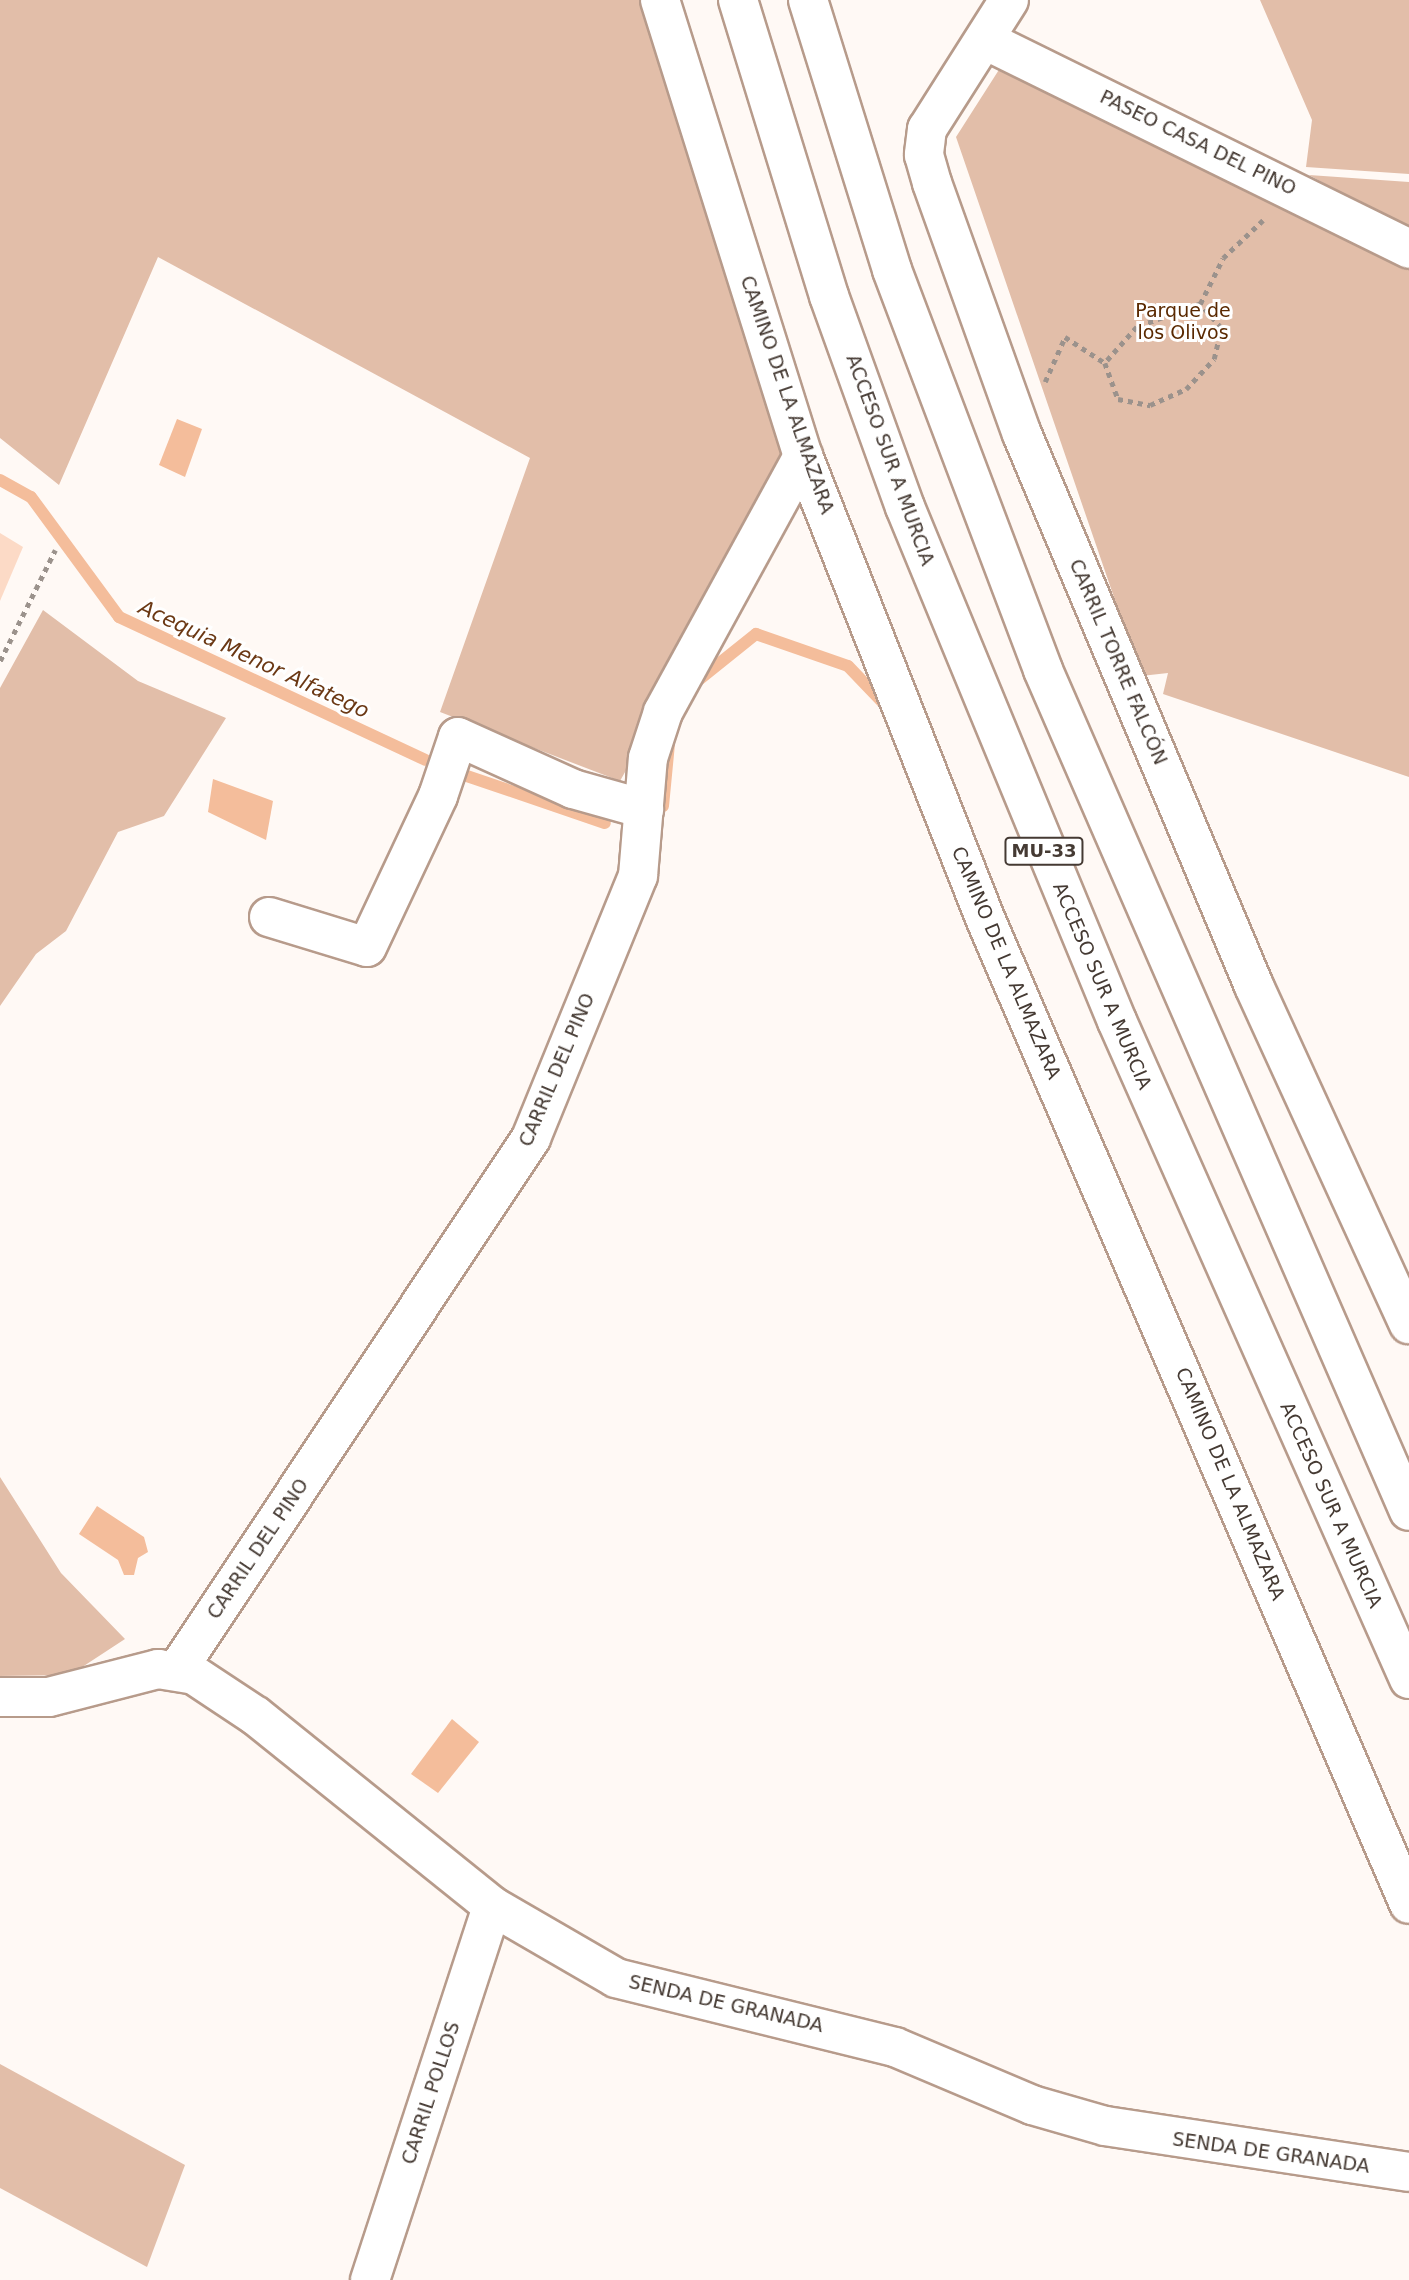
<!DOCTYPE html>
<meta charset="utf-8">
<style>
body{margin:0}
#map{position:relative;width:1409px;height:2280px;overflow:hidden;background:#fff9f5;font-family:"DejaVu Sans",sans-serif}
div>[style]{position:absolute}
[style*='--x']{left:calc(var(--x)*1px);top:calc(var(--y)*1px);width:calc(var(--w)*1px);rotate:calc(var(--a)*1deg)}
.green>*{inset:0;background:#e2bea9}
.water>*{inset:0;background:#f4bd9b}
.stream>*{height:12px;margin:-6px;padding:0 6px;transform-origin:6px;border-radius:6px;background:#f4bd9b}
.building>*{inset:0;background:#fcdac6}
.path>*{height:4.5px;margin-top:-2.25px;transform-origin:0;background:repeating-linear-gradient(90deg,#9b928c 0 5px,transparent 0 10px)}
.roads{filter:drop-shadow(2px 0 #b79b8b) drop-shadow(-2px 0 #b79b8b) drop-shadow(0 2px #b79b8b) drop-shadow(0 -2px #b79b8b)}
.street>*{height:38px;margin:-19px;padding:0 19px;transform-origin:19px;border-radius:19px;background:#fff}
.highway>*{height:38px;margin:-19px;padding:0 19px;transform-origin:19px;border-radius:19px;background:#fff}
span{translate:-50% -50%;white-space:nowrap;text-align:center;line-height:1.15;-webkit-text-stroke:6px #fff;paint-order:stroke}
.shield-label span{padding:2px 5px;background:#fff;border:2px solid;border-radius:5px;-webkit-text-stroke-width:0}
.shield-label{font-size:18px;color:#453a33;font-weight:700}
.street-label{font-size:19px;color:#453a33}
.park-label{font-size:19px;color:#5a2901}
.water-label{font-size:21px;color:#6b3814;font-style:italic}
</style>
<div id="map">
<div class="green">
<i style="clip-path:polygon(0 0,660px 0,803px 456px,620px 781px,440px 712px,530px 458px,158px 257px,59px 485px,0 438px)"></i>
<i style="clip-path:polygon(1260px 0,1409px 0,1409px 174px,1306px 167px,1312px 120px)"></i>
<i style="clip-path:polygon(1002px 65px,1409px 261px,1409px 777px,1163px 694px,1168px 673px,1141px 676px,956px 137px)"></i>
<i style="clip-path:polygon(1309px 175px,1409px 182px,1409px 230px)"></i>
<i style="clip-path:polygon(43px 610px,138px 681px,226px 718px,164px 816px,118px 832px,66px 931px,36px 954px,0 1006px,0 688px)"></i>
<i style="clip-path:polygon(0 1477px,61px 1573px,125px 1639px,70px 1675px,0 1676px)"></i>
<i style="clip-path:polygon(0 2064px,185px 2165px,147px 2267px,0 2188px)"></i>
</div>
<div class="water">
<i style="clip-path:polygon(177px 419px,202px 429px,185px 477px,159px 465px)"></i>
<i style="clip-path:polygon(213px 779px,273px 801px,266px 840px,208px 812px)"></i>
<i style="clip-path:polygon(97px 1506px,144px 1537px,148px 1552px,138px 1558px,134px 1575px,124px 1575px,118px 1560px,79px 1534px)"></i>
<i style="clip-path:polygon(452px 1719px,479px 1742px,438px 1793px,411px 1774px)"></i>
</div>
<div class="stream">
<i style="--x:0;--y:480;--w:35;--a:29"></i>
<i style="--x:31;--y:497;--w:149;--a:53.7"></i>
<i style="--x:119;--y:617;--w:338;--a:25"></i>
<i style="--x:696;--y:682;--w:77;--a:-38.7"></i>
<i style="--x:756;--y:634;--w:97;--a:19.2"></i>
<i style="--x:848;--y:666;--w:59;--a:46.4"></i>
<i style="--x:458;--y:773;--w:155;--a:18.8"></i>
<i style="--x:663;--y:806;--w:62;--a:-84.5"></i>
</div>
<div class="building">
<i style="clip-path:polygon(0 533px,23px 547px,0 601px)"></i>
</div>
<div class="path">
<i style="--x:1200;--y:304;--w:67;--a:159.9"></i>
<i style="--x:1137;--y:327;--w:48;--a:131.6"></i>
<i style="--x:1105;--y:363;--w:38;--a:70"></i>
<i style="--x:1118;--y:399;--w:33;--a:11"></i>
<i style="--x:1150;--y:405;--w:39;--a:-24"></i>
<i style="--x:1186;--y:389;--w:41;--a:-47"></i>
<i style="--x:1214;--y:359;--w:32;--a:-77"></i>
<i style="--x:1221;--y:328;--w:32;--a:-131"></i>
<i style="--x:1200;--y:304;--w:51;--a:-63.4"></i>
<i style="--x:1223;--y:258;--w:55;--a:-43.5"></i>
<i style="--x:1045;--y:382;--w:49;--a:-66"></i>
<i style="--x:1065;--y:337;--w:48;--a:33"></i>
<i style="--x:0;--y:661;--w:124;--a:-63.6"></i>
</div>
<div class="roads">
<div class="street">
<i style="--x:660;--y:0;--w:478;--a:72.6"></i>
<i style="--x:803;--y:456;--w:497;--a:68.5"></i>
<i style="--x:985;--y:918;--w:1073;--a:66.73"></i>
<i style="--x:1009;--y:0;--w:153;--a:122.4"></i>
<i style="--x:927;--y:129;--w:26;--a:97"></i>
<i style="--x:924;--y:155;--w:29;--a:74"></i>
<i style="--x:932;--y:183;--w:267;--a:70.3"></i>
<i style="--x:1022;--y:434;--w:599;--a:67.2"></i>
<i style="--x:1254;--y:986;--w:372;--a:65.4"></i>
<i style="--x:985;--y:40;--w:473;--a:26.2"></i>
<i style="--x:269;--y:917;--w:102;--a:17"></i>
<i style="--x:367;--y:947;--w:167;--a:-64.8"></i>
<i style="--x:438;--y:796;--w:62;--a:-71.3"></i>
<i style="--x:458;--y:737;--w:126;--a:24.3"></i>
<i style="--x:573;--y:789;--w:74;--a:15.7"></i>
<i style="--x:178;--y:1669;--w:638;--a:-56.38"></i>
<i style="--x:531;--y:1138;--w:283;--a:-67.8"></i>
<i style="--x:638;--y:876;--w:118;--a:-85.2"></i>
<i style="--x:648;--y:758;--w:48;--a:-71.9"></i>
<i style="--x:663;--y:712;--w:292;--a:-61.3"></i>
<i style="--x:0;--y:1697;--w:49;--a:0"></i>
<i style="--x:49;--y:1697;--w:113;--a:-14.4"></i>
<i style="--x:158;--y:1669;--w:36;--a:9"></i>
<i style="--x:194;--y:1675;--w:74;--a:33.5"></i>
<i style="--x:256;--y:1716;--w:303;--a:38.8"></i>
<i style="--x:492;--y:1906;--w:143;--a:30.1"></i>
<i style="--x:616;--y:1978;--w:287;--a:13.9"></i>
<i style="--x:895;--y:2047;--w:149;--a:22.9"></i>
<i style="--x:1032;--y:2105;--w:76;--a:16"></i>
<i style="--x:1105;--y:2126;--w:307;--a:8.6"></i>
<i style="--x:370;--y:2280;--w:393;--a:-71.9"></i>
</div>
<div class="highway">
<i style="--x:738;--y:0;--w:310;--a:72.9"></i>
<i style="--x:829;--y:296;--w:224;--a:70.2"></i>
<i style="--x:905;--y:507;--w:556;--a:67.59"></i>
<i style="--x:1117;--y:1021;--w:720;--a:66.07"></i>
<i style="--x:808;--y:0;--w:283;--a:72.7"></i>
<i style="--x:892;--y:270;--w:428;--a:69.3"></i>
<i style="--x:1043;--y:670;--w:917;--a:66.48"></i>
</div>
</div>
<div class="shield-label">
<span style="left:1044px;top:851px">MU-33</span>
</div>
<div class="street-label">
<span style="left:1198px;top:143px;rotate:26deg">PASEO CASA DEL PINO</span>
<span style="left:787px;top:395px;rotate:71deg">CAMINO DE LA ALMAZARA</span>
<span style="left:890px;top:460px;rotate:70deg">ACCESO SUR A MURCIA</span>
<span style="left:1118px;top:662px;rotate:67deg">CARRIL TORRE FALCÓN</span>
<span style="left:1006px;top:963px;rotate:67deg">CAMINO DE LA ALMAZARA</span>
<span style="left:1102px;top:986px;rotate:67deg">ACCESO SUR A MURCIA</span>
<span style="left:557px;top:1070px;rotate:-67deg">CARRIL DEL PINO</span>
<span style="left:1230px;top:1484px;rotate:67deg">CAMINO DE LA ALMAZARA</span>
<span style="left:1331px;top:1505px;rotate:66deg">ACCESO SUR A MURCIA</span>
<span style="left:258px;top:1549px;rotate:-56deg">CARRIL DEL PINO</span>
<span style="left:726px;top:2004px;rotate:13deg">SENDA DE GRANADA</span>
<span style="left:431px;top:2093px;rotate:-72deg">CARRIL POLLOS</span>
<span style="left:1271px;top:2153px;rotate:8deg">SENDA DE GRANADA</span>
</div>
<div class="park-label">
<span style="left:1183px;top:322px">Parque de<br>los Olivos</span>
</div>
<div class="water-label">
<span style="left:254px;top:659px;rotate:25deg">Acequia Menor Alfatego</span>
</div>
</div>
